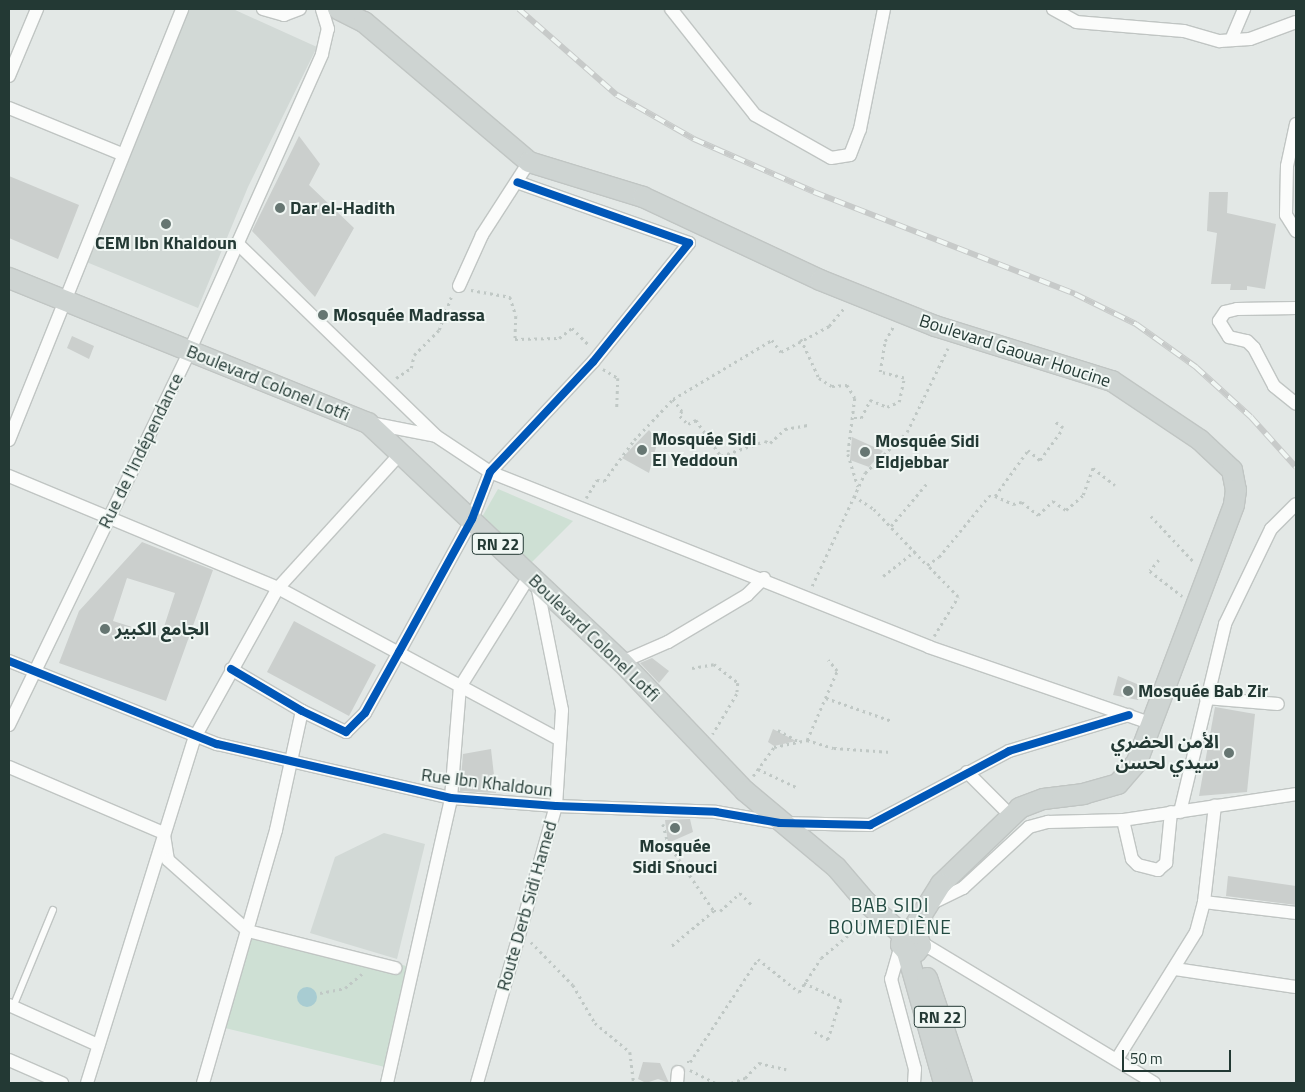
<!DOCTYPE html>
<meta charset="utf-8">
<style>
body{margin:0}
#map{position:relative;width:1305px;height:1092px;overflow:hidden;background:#e3e8e6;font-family:"Titillium Web","Noto Sans Arabic",sans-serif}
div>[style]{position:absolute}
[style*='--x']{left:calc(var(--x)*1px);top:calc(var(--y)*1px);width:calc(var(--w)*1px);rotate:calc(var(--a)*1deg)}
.built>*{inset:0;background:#d2d9d6}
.green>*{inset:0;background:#cee0d4}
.water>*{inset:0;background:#a8ccd2}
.round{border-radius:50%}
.building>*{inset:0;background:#cbcfcd}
.path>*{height:2.5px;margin-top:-1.25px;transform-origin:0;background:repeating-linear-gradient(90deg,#c0c8c5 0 2.5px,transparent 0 6.5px)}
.roads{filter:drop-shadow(1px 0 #c0c5c3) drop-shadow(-1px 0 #c0c5c3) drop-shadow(0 1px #c0c5c3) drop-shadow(0 -1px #c0c5c3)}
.lane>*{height:6px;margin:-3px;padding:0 3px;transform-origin:3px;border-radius:3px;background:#fbfcfb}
.street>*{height:12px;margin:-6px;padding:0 6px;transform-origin:6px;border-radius:6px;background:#fbfcfb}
.primary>*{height:20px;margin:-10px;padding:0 10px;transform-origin:10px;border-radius:10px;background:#ced4d2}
.rail>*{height:5.5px;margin-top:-2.75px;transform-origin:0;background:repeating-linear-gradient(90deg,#f1f7f4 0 11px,#c7cac9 0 22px);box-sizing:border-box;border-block:1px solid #c7cac9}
.cycleway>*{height:8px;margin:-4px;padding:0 4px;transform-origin:4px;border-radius:4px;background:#0057b8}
.dots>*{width:14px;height:14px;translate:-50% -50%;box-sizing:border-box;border:2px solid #f1f7f4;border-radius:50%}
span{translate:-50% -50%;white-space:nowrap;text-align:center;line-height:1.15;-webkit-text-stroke:4px #f1f7f4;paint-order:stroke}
.shield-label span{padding:1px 4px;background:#f1f7f4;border:1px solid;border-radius:4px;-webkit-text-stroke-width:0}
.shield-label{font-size:16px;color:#233934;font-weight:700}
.poi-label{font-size:18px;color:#233934;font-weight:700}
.left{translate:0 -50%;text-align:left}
.right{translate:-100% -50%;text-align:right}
.street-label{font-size:18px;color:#233934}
.neighbourhood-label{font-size:19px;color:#214940;letter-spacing:1px}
.frame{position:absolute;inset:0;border:10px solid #233934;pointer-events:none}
.scale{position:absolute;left:1122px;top:1050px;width:109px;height:22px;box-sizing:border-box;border:2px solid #233934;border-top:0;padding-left:6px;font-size:15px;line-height:18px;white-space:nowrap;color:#233934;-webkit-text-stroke:4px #f1f7f4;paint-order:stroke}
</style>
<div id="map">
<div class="built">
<i style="clip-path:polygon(189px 9px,233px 9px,317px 47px,248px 187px,198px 308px,84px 261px)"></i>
<i style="clip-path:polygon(384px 833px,425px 844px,397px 959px,310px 933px,335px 857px)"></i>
</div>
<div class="green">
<i style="clip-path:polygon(498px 489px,573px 521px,530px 564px,482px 517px)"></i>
<i style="clip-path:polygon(251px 926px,414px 968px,389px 1068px,225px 1028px)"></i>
</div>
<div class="water">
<i class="round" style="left:297px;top:987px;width:20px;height:20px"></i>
</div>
<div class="building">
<i style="clip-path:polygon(299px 136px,320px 164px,309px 185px,354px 228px,315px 297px,252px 231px)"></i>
<i style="clip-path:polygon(9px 176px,79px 205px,58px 259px,9px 238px)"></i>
<i style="clip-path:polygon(1209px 192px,1228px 192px,1227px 213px,1276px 224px,1265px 289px,1247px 286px,1247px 290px,1230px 290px,1231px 284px,1211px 284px,1217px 233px,1207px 231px)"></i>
<i style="clip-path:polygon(72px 336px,94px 346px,89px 359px,67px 348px)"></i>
<i style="clip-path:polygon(649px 430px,658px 440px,649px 473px,622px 458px)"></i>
<i style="clip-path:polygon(852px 437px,883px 451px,869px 467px,850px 460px)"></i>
<i style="clip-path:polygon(evenodd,142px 542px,213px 570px,166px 701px,59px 663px,79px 611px,142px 542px,127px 578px,175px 593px,161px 636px,113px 621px,127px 578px)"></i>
<i style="clip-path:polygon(294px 621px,376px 665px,349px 716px,267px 672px)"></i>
<i style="clip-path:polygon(652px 658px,669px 671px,659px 683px,640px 663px)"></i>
<i style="clip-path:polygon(1118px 676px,1144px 687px,1138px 700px,1113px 695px)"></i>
<i style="clip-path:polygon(1215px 707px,1255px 714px,1247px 792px,1199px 796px)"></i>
<i style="clip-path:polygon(773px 729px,796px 741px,774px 746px,768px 742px)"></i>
<i style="clip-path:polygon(491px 749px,496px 793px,460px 791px,463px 754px)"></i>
<i style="clip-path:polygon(690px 819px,693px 832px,668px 843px,665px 820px)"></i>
<i style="clip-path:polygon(1228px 876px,1296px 886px,1296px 905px,1226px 896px)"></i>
<i style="clip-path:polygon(643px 1062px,660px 1063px,669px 1083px,658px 1079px,646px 1083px,638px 1079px)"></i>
</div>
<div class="path">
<i style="--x:471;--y:290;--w:40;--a:10"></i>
<i style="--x:510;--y:297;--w:20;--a:72"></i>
<i style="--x:516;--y:316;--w:23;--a:92"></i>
<i style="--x:515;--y:339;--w:44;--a:-1.3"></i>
<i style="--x:559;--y:338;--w:16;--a:-38"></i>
<i style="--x:572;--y:328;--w:25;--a:45"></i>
<i style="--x:801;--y:339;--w:43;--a:65.2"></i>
<i style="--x:819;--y:378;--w:15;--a:32"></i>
<i style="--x:832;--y:386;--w:15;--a:-4"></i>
<i style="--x:847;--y:385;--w:15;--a:58"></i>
<i style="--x:855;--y:398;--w:56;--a:97.1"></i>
<i style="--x:848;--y:454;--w:34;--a:73"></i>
<i style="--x:603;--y:369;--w:17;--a:31"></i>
<i style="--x:618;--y:378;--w:31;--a:92"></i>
<i style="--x:396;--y:378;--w:18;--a:-34"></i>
<i style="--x:411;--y:368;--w:13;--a:-77"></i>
<i style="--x:414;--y:355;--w:35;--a:-45"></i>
<i style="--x:439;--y:330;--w:35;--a:-70"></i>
<i style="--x:673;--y:399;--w:15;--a:53"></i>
<i style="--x:682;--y:411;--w:5;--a:112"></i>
<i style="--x:680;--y:416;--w:11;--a:45"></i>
<i style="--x:688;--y:424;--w:9;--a:-27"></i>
<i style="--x:696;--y:420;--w:44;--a:55.2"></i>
<i style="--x:721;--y:456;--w:46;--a:-18.8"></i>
<i style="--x:765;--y:441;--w:5;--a:22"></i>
<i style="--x:770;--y:443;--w:21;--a:-43"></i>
<i style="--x:785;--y:429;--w:23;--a:-10"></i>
<i style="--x:854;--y:418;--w:7;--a:0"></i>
<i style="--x:861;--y:418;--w:20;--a:-63"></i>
<i style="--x:870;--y:400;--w:18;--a:22"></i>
<i style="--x:887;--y:407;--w:13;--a:-23"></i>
<i style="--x:899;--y:402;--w:25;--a:-78"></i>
<i style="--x:904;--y:378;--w:25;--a:-166"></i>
<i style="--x:880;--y:372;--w:31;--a:-81"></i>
<i style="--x:885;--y:341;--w:16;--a:-60"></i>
<i style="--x:854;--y:496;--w:24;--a:33"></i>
<i style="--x:874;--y:509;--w:77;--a:46.6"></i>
<i style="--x:995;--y:496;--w:20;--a:24"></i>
<i style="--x:1013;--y:504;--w:9;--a:-13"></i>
<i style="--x:1022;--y:502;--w:21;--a:39"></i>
<i style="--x:1038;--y:515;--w:21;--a:-43"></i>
<i style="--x:1053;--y:501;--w:16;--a:35"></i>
<i style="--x:1066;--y:510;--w:23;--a:-41"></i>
<i style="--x:1083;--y:495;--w:29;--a:-70"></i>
<i style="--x:1093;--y:468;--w:28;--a:38"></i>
<i style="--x:586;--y:498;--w:21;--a:-59"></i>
<i style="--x:597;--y:480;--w:7;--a:8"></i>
<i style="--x:604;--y:481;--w:51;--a:-53.8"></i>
<i style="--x:634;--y:440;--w:57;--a:-46.4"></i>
<i style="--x:673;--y:399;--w:115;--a:-30.8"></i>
<i style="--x:772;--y:340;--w:15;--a:53"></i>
<i style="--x:781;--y:352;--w:55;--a:-28.4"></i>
<i style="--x:829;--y:326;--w:23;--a:-50"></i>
<i style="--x:1151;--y:516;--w:63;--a:46.9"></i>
<i style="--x:891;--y:526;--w:57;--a:-49.9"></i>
<i style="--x:1159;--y:560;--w:14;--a:129"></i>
<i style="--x:1150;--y:571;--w:41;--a:38"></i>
<i style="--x:883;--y:576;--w:41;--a:-38"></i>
<i style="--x:812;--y:586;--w:125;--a:-64.9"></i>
<i style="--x:865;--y:473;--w:59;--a:-44.3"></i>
<i style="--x:907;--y:432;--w:93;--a:-64"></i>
<i style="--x:934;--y:636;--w:46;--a:-58.4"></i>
<i style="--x:958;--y:597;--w:45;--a:-134.1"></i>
<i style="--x:927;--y:565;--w:14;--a:-34"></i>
<i style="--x:939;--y:557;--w:79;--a:-50.7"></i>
<i style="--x:989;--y:496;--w:6;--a:0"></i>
<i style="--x:995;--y:496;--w:57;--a:-54.3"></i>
<i style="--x:1028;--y:450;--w:16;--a:40"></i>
<i style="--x:1040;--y:460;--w:39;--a:-54"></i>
<i style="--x:1063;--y:428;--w:10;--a:-143"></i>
<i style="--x:692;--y:668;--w:22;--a:-10"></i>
<i style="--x:714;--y:664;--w:31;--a:38"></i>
<i style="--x:738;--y:683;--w:11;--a:95"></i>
<i style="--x:737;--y:694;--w:47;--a:121"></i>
<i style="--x:826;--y:698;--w:70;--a:19.2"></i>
<i style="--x:778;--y:730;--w:23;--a:29"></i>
<i style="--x:807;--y:740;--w:75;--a:-66.5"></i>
<i style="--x:837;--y:671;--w:14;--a:-129"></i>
<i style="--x:758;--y:769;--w:42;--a:25.3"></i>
<i style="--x:753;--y:776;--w:36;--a:-54"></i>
<i style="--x:774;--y:747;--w:34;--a:-12"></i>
<i style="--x:807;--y:740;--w:28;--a:17"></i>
<i style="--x:834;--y:748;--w:57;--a:4"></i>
<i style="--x:663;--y:824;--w:20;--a:75"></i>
<i style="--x:668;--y:843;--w:82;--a:55.9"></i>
<i style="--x:714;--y:911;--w:56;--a:140.1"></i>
<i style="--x:714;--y:911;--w:6;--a:0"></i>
<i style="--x:720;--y:911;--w:27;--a:-42"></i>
<i style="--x:740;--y:893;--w:17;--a:45"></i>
<i style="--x:531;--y:942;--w:60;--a:45.7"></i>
<i style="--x:573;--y:985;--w:44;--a:59.9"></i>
<i style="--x:595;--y:1023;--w:45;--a:39.6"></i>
<i style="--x:630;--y:1052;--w:31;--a:83"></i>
<i style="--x:804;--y:983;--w:41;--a:24.7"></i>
<i style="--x:841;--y:1000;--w:42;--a:108"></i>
<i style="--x:828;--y:1040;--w:16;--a:-150"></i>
<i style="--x:320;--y:993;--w:25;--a:-11"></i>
<i style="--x:345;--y:988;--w:23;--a:-40"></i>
<i style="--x:687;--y:1062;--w:3;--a:0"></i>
<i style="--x:690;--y:1062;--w:123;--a:-56.6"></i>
<i style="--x:758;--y:959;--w:53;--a:38.8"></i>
<i style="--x:799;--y:992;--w:40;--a:-57.1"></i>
<i style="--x:821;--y:958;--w:56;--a:-39.9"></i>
<i style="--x:690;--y:1070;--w:28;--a:27"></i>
<i style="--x:527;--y:1083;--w:2;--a:0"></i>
<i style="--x:731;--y:1083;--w:15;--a:-20"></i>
<i style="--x:745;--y:1078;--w:21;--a:-47"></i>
<i style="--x:759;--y:1063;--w:28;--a:13"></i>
</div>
<div class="roads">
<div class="lane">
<i style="--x:13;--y:1007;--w:105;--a:-67.6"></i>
</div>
<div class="street">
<i style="--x:263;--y:9;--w:22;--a:16"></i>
<i style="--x:284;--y:15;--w:17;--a:-21"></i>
<i style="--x:671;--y:9;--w:135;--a:51.6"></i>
<i style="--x:755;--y:115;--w:87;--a:29.5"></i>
<i style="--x:831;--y:158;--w:19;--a:-9"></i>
<i style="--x:850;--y:155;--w:28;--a:-69"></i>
<i style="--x:860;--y:129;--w:122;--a:-78.7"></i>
<i style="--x:1053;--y:9;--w:26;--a:29"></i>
<i style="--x:1076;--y:22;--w:108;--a:4.8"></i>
<i style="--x:1184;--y:31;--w:37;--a:16"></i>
<i style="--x:1220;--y:41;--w:30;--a:-4"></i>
<i style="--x:1250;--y:39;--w:49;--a:-20.3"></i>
<i style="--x:1231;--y:40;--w:34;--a:-67"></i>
<i style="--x:9;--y:76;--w:73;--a:-67.3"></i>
<i style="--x:9;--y:108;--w:122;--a:22.2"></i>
<i style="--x:1296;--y:124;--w:43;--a:102.1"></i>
<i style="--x:1287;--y:166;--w:49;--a:91.2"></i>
<i style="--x:1286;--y:215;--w:19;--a:58"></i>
<i style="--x:237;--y:243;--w:277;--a:44.1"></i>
<i style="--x:459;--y:286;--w:56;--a:-65.7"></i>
<i style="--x:482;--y:235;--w:87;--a:-57.2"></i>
<i style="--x:1296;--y:308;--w:59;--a:179"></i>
<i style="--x:1237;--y:309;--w:12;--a:166"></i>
<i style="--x:1225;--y:312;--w:11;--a:124"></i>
<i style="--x:1219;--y:321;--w:19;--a:58"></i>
<i style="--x:1229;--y:337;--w:18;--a:13"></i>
<i style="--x:1247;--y:341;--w:10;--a:45"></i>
<i style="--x:1254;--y:348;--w:43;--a:62.2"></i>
<i style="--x:1274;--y:386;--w:28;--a:39"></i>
<i style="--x:370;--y:423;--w:67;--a:11.1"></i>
<i style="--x:436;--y:436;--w:65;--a:33.7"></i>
<i style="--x:490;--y:472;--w:473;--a:21.7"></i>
<i style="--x:929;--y:647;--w:237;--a:19"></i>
<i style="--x:9;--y:440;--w:464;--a:-68.1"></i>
<i style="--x:9;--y:476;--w:291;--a:22.6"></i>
<i style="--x:278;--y:588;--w:319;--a:28.3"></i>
<i style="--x:9;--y:661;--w:224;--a:21.8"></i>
<i style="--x:217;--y:744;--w:240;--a:13"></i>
<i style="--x:451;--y:798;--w:105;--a:4.4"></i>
<i style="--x:556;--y:806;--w:160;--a:2.1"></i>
<i style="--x:716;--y:812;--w:65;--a:9.8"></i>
<i style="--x:780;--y:823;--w:90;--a:1.3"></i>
<i style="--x:870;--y:825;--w:157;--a:-28"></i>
<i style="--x:1009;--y:751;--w:125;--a:-16.7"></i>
<i style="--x:622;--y:662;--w:50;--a:-23.5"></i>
<i style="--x:668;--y:642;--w:92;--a:-30.7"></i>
<i style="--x:747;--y:595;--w:24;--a:-45"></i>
<i style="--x:231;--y:669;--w:82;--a:30.6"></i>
<i style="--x:302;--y:711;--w:49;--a:25.5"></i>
<i style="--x:346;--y:732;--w:27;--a:-45"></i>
<i style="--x:365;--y:713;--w:70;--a:-60.9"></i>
<i style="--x:399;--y:652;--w:152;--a:-61.2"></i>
<i style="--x:472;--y:519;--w:50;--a:-69"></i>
<i style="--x:490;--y:472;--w:151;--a:-46.9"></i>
<i style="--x:593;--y:362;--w:153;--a:-51.1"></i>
<i style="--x:689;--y:243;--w:182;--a:-160.5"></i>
<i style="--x:1206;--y:698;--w:72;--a:4.8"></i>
<i style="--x:9;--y:725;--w:414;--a:-64.2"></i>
<i style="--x:189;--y:352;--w:326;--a:-65.9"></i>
<i style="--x:322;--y:54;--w:26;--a:-77"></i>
<i style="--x:328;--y:29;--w:21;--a:-107"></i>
<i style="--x:9;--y:767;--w:168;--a:23.1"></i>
<i style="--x:967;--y:772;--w:62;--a:45"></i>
<i style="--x:1180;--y:812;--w:193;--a:-76.5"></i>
<i style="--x:1225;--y:624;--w:106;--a:-64.2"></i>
<i style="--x:1271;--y:529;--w:35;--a:-45"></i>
<i style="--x:1123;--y:820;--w:40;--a:77"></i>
<i style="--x:1132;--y:859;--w:8;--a:45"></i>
<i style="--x:1138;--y:865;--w:21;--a:14"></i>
<i style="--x:1158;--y:870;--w:11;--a:-41"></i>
<i style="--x:1166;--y:863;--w:51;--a:-84.4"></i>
<i style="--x:164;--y:835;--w:25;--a:81"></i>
<i style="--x:168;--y:860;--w:107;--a:41.6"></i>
<i style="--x:248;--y:931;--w:152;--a:14.1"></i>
<i style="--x:1204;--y:902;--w:93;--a:6.8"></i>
<i style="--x:930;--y:904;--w:37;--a:-26"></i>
<i style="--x:963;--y:888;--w:90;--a:-42.7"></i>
<i style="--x:1029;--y:827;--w:20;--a:-15"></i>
<i style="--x:1048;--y:822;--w:75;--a:-1.5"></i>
<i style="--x:1123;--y:820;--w:175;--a:-8.5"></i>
<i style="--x:922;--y:943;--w:271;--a:31.1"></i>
<i style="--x:901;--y:945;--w:35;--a:106"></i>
<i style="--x:891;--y:979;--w:93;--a:75.1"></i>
<i style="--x:915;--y:1069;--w:14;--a:94"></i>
<i style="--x:1175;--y:969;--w:122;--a:8.5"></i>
<i style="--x:9;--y:1005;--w:98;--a:24.2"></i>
<i style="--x:1117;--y:1059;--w:150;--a:-58.1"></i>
<i style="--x:1196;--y:932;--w:31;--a:-75"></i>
<i style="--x:1204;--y:902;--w:97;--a:-83.5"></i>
<i style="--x:9;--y:1060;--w:58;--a:23.5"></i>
<i style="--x:87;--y:1083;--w:362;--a:-72.7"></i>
<i style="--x:195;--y:737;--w:171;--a:-60.9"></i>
<i style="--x:278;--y:588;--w:183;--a:-47.7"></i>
<i style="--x:203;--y:1083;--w:263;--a:-73.9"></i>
<i style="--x:276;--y:830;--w:122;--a:-77.7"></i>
<i style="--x:387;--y:1083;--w:292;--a:-77.3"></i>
<i style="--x:451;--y:798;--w:111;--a:-85.4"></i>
<i style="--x:460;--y:687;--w:132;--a:-58"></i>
<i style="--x:477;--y:1083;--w:288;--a:-74.1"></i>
<i style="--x:556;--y:806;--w:96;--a:-86.4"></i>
<i style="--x:562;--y:710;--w:127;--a:-101.3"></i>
<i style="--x:677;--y:1083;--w:11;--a:-85"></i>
</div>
<div class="primary">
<i style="--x:338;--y:9;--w:29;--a:27"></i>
<i style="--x:364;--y:22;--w:216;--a:40.3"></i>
<i style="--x:529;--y:162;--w:119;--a:17.1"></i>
<i style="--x:643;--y:197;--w:195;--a:25.1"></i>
<i style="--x:820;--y:280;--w:124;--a:21.8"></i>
<i style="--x:935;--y:326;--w:185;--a:17.3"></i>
<i style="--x:1112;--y:381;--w:106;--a:33.8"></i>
<i style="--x:1200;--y:440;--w:44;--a:43.2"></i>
<i style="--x:1232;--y:470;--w:20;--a:79"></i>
<i style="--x:1236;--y:490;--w:15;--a:98"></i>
<i style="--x:1234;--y:505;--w:275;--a:110.7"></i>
<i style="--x:1137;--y:762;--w:29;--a:131"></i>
<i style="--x:1118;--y:784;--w:35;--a:164"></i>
<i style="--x:1084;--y:794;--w:41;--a:173"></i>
<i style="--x:1043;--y:799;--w:25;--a:159"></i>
<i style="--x:1020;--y:808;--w:110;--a:136.1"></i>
<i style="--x:941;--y:884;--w:57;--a:122"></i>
<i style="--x:9;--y:278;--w:387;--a:22"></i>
<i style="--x:368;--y:423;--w:349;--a:43.3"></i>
<i style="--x:622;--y:662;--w:178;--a:46.4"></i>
<i style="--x:745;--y:791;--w:119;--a:39.9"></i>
<i style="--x:836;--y:867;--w:46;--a:49.4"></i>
<i style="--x:866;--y:902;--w:50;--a:41.7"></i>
<i style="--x:907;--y:952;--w:9;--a:0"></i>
<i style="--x:916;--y:952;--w:8;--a:-50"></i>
<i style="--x:921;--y:946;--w:14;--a:-111"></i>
<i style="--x:916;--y:933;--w:13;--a:171"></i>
<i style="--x:903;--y:935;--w:10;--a:101"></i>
<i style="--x:901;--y:945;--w:9;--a:49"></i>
<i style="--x:907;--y:952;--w:136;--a:74.2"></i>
<i style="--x:927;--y:978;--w:111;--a:71.6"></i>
</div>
</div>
<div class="rail">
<i style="--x:519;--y:9;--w:130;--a:41.3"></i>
<i style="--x:617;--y:95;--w:89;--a:29.7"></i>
<i style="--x:694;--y:139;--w:131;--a:23.8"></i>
<i style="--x:814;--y:192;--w:280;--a:21.3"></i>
<i style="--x:1075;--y:294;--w:68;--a:26.2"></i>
<i style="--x:1136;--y:324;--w:74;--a:35.6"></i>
<i style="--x:1196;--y:367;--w:74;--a:42.3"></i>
<i style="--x:1251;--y:417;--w:67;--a:48"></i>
</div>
<div class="cycleway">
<i style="--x:9;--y:661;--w:224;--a:21.8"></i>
<i style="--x:217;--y:744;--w:240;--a:13"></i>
<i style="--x:451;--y:798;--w:105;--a:4.4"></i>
<i style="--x:556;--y:806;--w:160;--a:2.1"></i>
<i style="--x:716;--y:812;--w:65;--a:9.8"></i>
<i style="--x:780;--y:823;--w:90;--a:1.3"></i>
<i style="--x:870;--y:825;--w:157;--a:-28"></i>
<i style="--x:1009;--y:751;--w:125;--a:-16.7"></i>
<i style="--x:231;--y:669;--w:82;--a:30.6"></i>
<i style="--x:302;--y:711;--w:49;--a:25.5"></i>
<i style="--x:346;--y:732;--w:27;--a:-45"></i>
<i style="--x:365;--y:713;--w:70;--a:-60.9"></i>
<i style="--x:399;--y:652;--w:152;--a:-61.2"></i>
<i style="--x:472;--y:519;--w:50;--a:-69"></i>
<i style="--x:490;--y:472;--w:151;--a:-46.9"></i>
<i style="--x:593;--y:362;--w:153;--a:-51.1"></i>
<i style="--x:689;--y:243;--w:182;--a:-160.5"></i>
</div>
<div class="dots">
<i style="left:280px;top:208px;background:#667672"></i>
<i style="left:166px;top:224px;background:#667672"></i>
<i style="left:323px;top:315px;background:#667672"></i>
<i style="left:642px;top:450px;background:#667672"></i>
<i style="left:865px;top:452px;background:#667672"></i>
<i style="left:105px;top:629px;background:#667672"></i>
<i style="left:1128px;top:691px;background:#667672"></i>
<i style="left:1229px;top:753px;background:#667672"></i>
<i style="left:675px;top:828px;background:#667672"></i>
</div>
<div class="shield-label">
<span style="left:498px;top:544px">RN 22</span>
<span style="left:940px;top:1017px">RN 22</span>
</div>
<div class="poi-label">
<span class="left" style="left:290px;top:208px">Dar el-Hadith</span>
<span style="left:166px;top:243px">CEM Ibn Khaldoun</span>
<span class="left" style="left:333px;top:315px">Mosquée Madrassa</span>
<span class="left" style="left:652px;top:450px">Mosquée Sidi<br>El Yeddoun</span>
<span class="left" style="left:875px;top:452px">Mosquée Sidi<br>Eldjebbar</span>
<span class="left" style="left:115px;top:629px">الجامع الكبير</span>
<span class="left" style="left:1138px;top:691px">Mosquée Bab Zir</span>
<span class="right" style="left:1219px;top:753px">الأمن الحضري<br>سيدي لحسن</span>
<span style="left:675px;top:857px">Mosquée<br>Sidi Snouci</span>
</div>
<div class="street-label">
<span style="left:1015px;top:351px;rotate:18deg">Boulevard Gaouar Houcine</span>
<span style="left:268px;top:383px;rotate:22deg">Boulevard Colonel Lotfi</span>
<span style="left:141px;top:451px;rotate:-64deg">Rue de l'Indépendance</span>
<span style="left:594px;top:638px;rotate:44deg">Boulevard Colonel Lotfi</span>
<span style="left:487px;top:783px;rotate:7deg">Rue Ibn Khaldoun</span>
<span style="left:527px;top:906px;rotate:-74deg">Route Derb Sidi Hamed</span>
</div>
<div class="neighbourhood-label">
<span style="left:890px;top:916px">BAB SIDI<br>BOUMEDIÈNE</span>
</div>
<div class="frame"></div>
<div class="scale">50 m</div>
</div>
